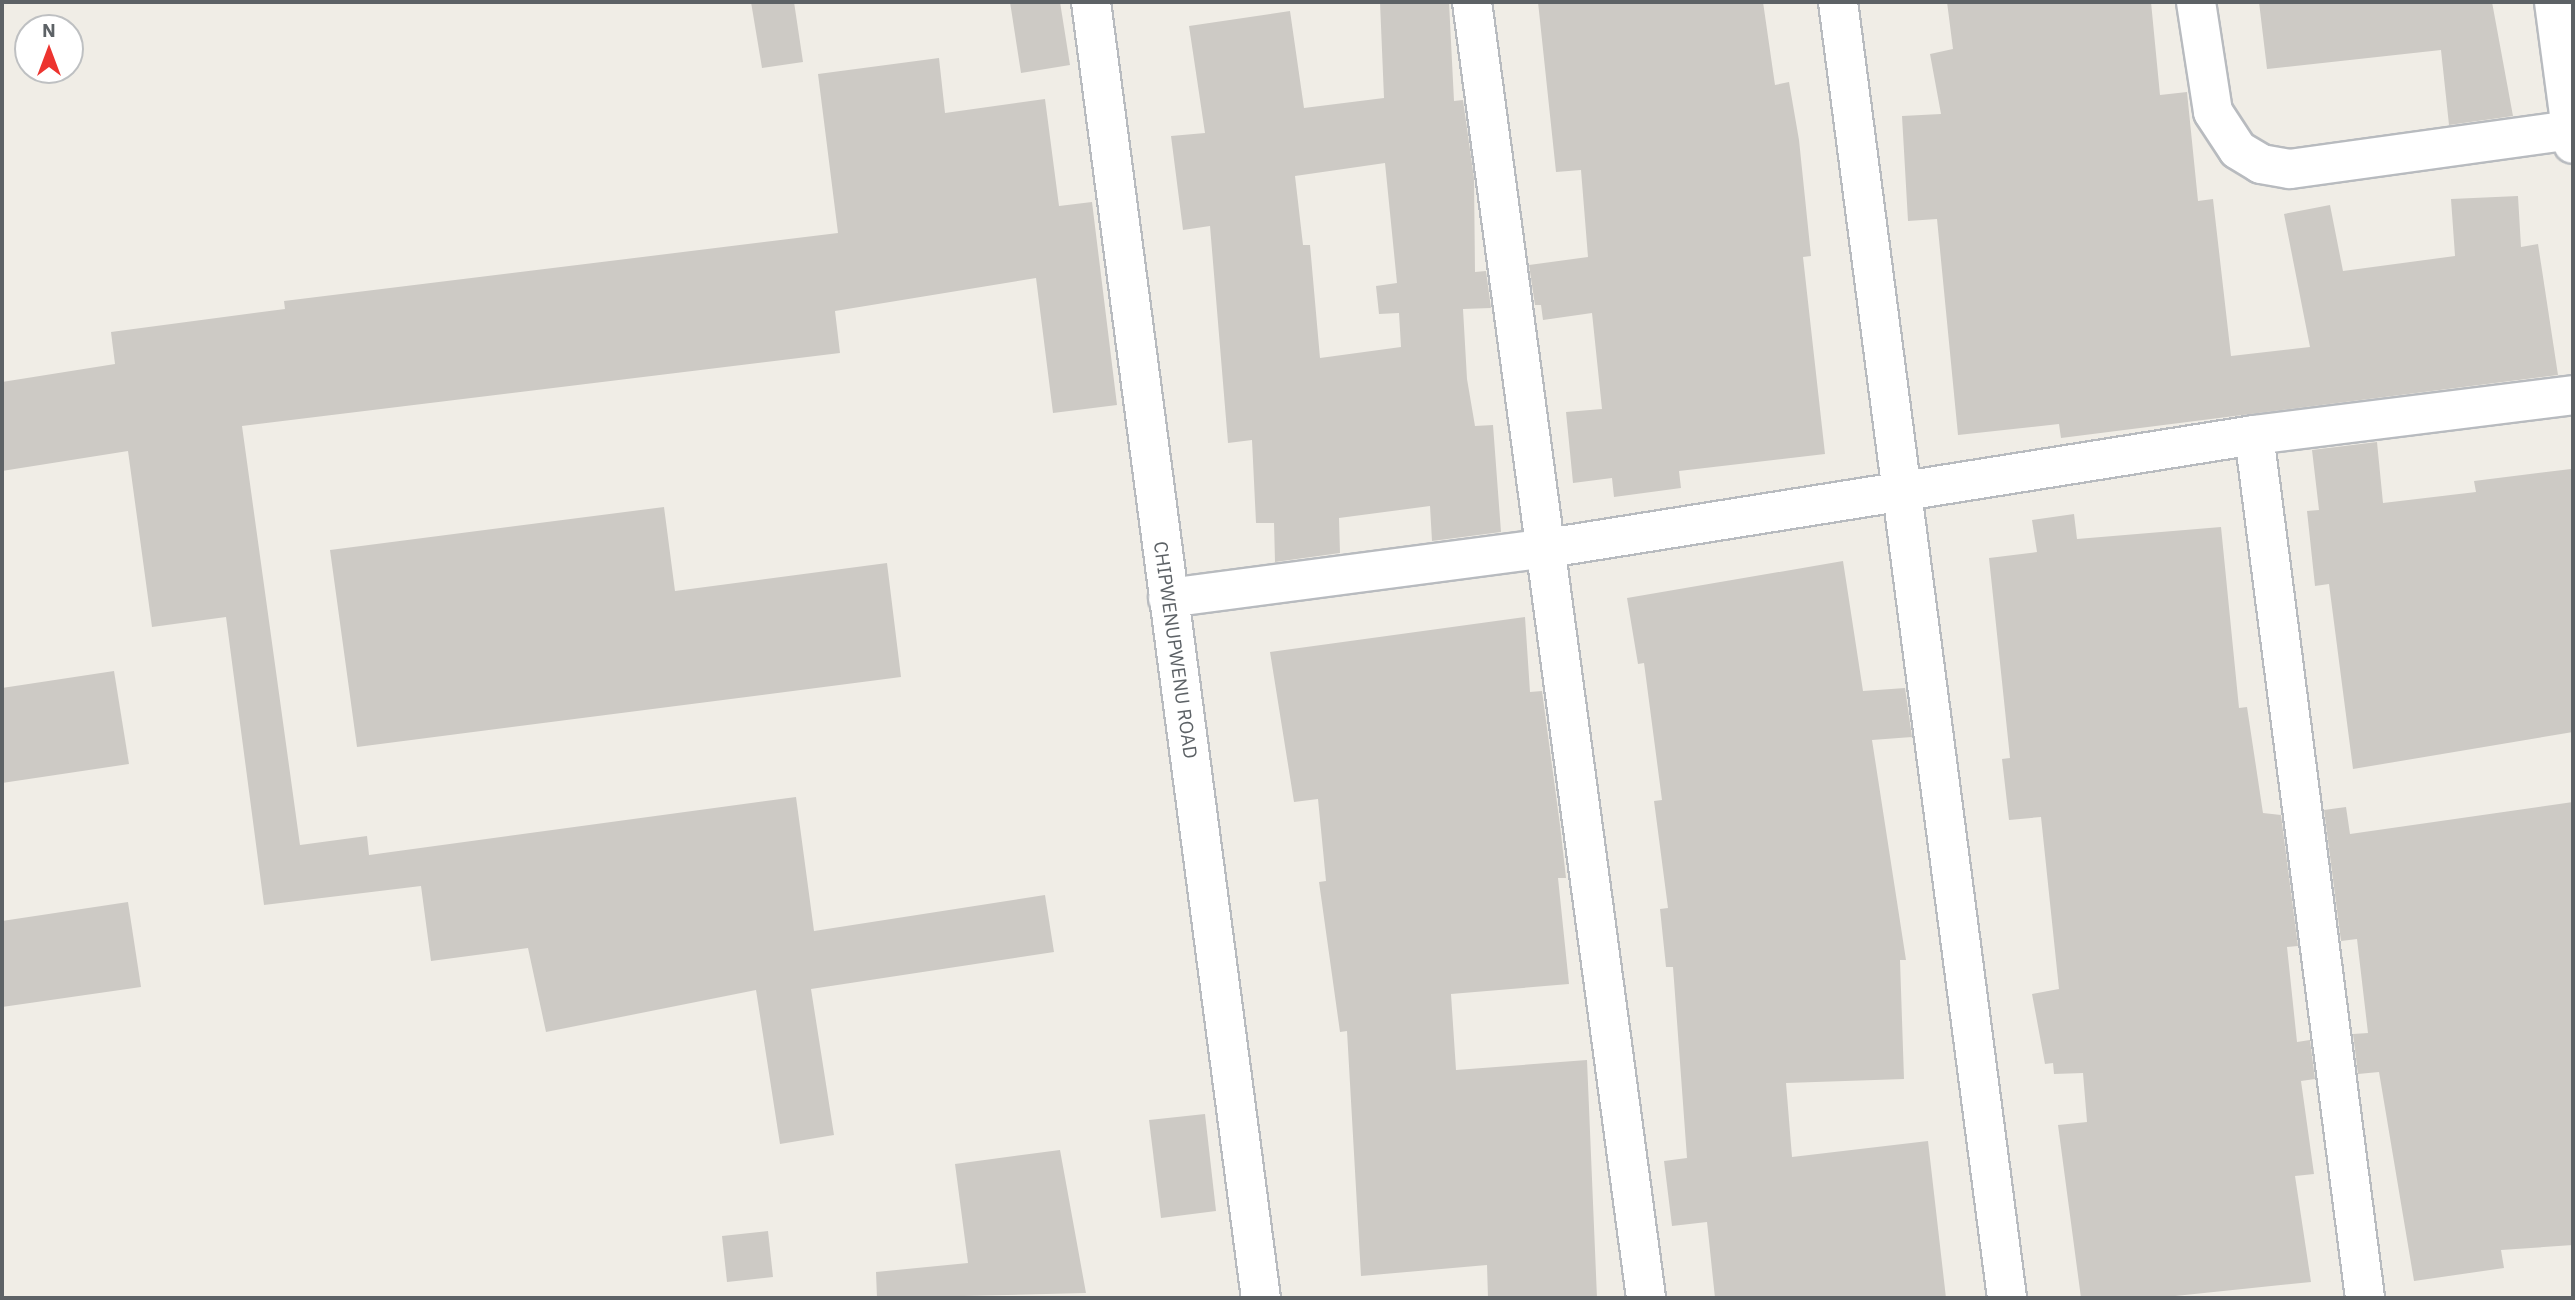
<!DOCTYPE html>
<style>
body{margin:0}
#map{position:relative;width:2575px;height:1300px;overflow:hidden;background:#f0ede6;font-family:"IBM Plex Sans",sans-serif}
div>[style]{position:absolute}
[style*='--x']{left:calc(var(--x)*1px);top:calc(var(--y)*1px);width:calc(var(--w)*1px);rotate:calc(var(--a)*1deg)}
.building>*{inset:0;background:#cdcac5}
.roads{filter:drop-shadow(2px 0 #b8bbbf) drop-shadow(-2px 0 #b8bbbf) drop-shadow(0 2px #b8bbbf) drop-shadow(0 -2px #b8bbbf)}
.minor>*{height:38px;margin:-19px;padding:0 19px;transform-origin:19px;border-radius:19px;background:#fff}
span{translate:-50% -50%;white-space:nowrap;text-align:center;line-height:1.15;-webkit-text-stroke:7px #fff;paint-order:stroke}
.street-label{font-size:19px;color:#5d6266}
.frame{position:absolute;inset:0;border:4px solid #5d6266;pointer-events:none}
.north{position:absolute;left:14px;top:14px;width:70px;height:70px;box-sizing:border-box;background:#fff;border:2px solid #bec0c2;border-radius:50%;rotate:0deg;font-size:19px;font-weight:700;line-height:28px;text-align:center;color:#5d6266}
.north::after{content:'';display:block;margin:auto;width:24px;height:32px;background:#ed342f;clip-path:polygon(50% 0,100% 100%,50% 72%,0 100%)}
</style>
<div id="map">
<div class="building">
<i style="clip-path:polygon(751px 2px,794px 2px,803px 62px,762px 68px)"></i>
<i style="clip-path:polygon(1010px 2px,1060px 2px,1070px 65px,1021px 73px)"></i>
<i style="clip-path:polygon(evenodd,1380px 2px,1449px 2px,1454px 101px,1463px 100px,1474px 178px,1475px 272px,1486px 271px,1491px 308px,1463px 309px,1467px 379px,1475px 426px,1493px 425px,1501px 532px,1432px 541px,1430px 506px,1339px 518px,1340px 553px,1275px 562px,1274px 523px,1256px 523px,1252px 440px,1228px 443px,1210px 226px,1183px 230px,1171px 136px,1205px 133px,1189px 26px,1290px 11px,1304px 108px,1384px 98px,1380px 2px,1385px 163px,1397px 283px,1376px 286px,1379px 314px,1399px 313px,1401px 347px,1320px 358px,1310px 245px,1303px 245px,1295px 176px,1385px 163px)"></i>
<i style="clip-path:polygon(1538px 2px,1763px 2px,1775px 85px,1789px 82px,1799px 140px,1811px 256px,1803px 257px,1825px 454px,1679px 471px,1681px 488px,1614px 497px,1612px 478px,1573px 483px,1566px 412px,1602px 409px,1592px 313px,1543px 320px,1541px 305px,1535px 305px,1529px 265px,1588px 257px,1581px 170px,1556px 172px)"></i>
<i style="clip-path:polygon(1947px 2px,2151px 2px,2160px 95px,2187px 92px,2198px 201px,2213px 199px,2231px 356px,2310px 347px,2284px 214px,2330px 205px,2343px 271px,2455px 256px,2451px 199px,2518px 196px,2521px 247px,2538px 244px,2558px 375px,2061px 438px,2059px 424px,1958px 435px,1937px 219px,1908px 221px,1902px 116px,1941px 114px,1930px 54px,1953px 49px)"></i>
<i style="clip-path:polygon(2259px 2px,2492px 2px,2513px 116px,2449px 125px,2441px 50px,2267px 69px)"></i>
<i style="clip-path:polygon(939px 58px,945px 113px,1045px 99px,1059px 206px,1092px 202px,1117px 405px,1053px 413px,1036px 278px,835px 311px,840px 353px,242px 426px,300px 845px,367px 836px,369px 855px,796px 797px,814px 931px,1045px 895px,1054px 952px,811px 989px,834px 1135px,780px 1144px,756px 990px,546px 1032px,528px 948px,431px 961px,421px 886px,264px 905px,226px 617px,152px 627px,128px 451px,2px 471px,2px 382px,115px 364px,111px 332px,285px 309px,284px 301px,838px 233px,818px 74px)"></i>
<i style="clip-path:polygon(2377px 442px,2383px 503px,2476px 492px,2474px 481px,2571px 469px,2573px 732px,2353px 769px,2329px 584px,2315px 586px,2307px 511px,2319px 510px,2312px 450px)"></i>
<i style="clip-path:polygon(664px 507px,675px 591px,887px 563px,901px 677px,357px 747px,330px 550px)"></i>
<i style="clip-path:polygon(2074px 514px,2077px 539px,2221px 527px,2239px 708px,2247px 707px,2263px 813px,2281px 815px,2298px 946px,2287px 947px,2297px 1042px,2310px 1040px,2315px 1079px,2301px 1081px,2314px 1174px,2295px 1176px,2311px 1282px,2156px 1298px,2081px 1298px,2058px 1125px,2087px 1122px,2083px 1073px,2054px 1074px,2053px 1063px,2045px 1064px,2032px 994px,2059px 989px,2041px 817px,2009px 820px,2002px 759px,2010px 758px,1989px 558px,2037px 552px,2032px 520px)"></i>
<i style="clip-path:polygon(1843px 561px,1863px 691px,1905px 688px,1912px 737px,1872px 740px,1906px 960px,1900px 960px,1904px 1079px,1786px 1083px,1792px 1157px,1928px 1141px,1946px 1298px,1715px 1298px,1707px 1222px,1672px 1226px,1664px 1161px,1687px 1158px,1673px 967px,1666px 967px,1660px 909px,1668px 908px,1654px 801px,1662px 800px,1644px 663px,1638px 664px,1627px 598px)"></i>
<i style="clip-path:polygon(1525px 617px,1530px 692px,1542px 691px,1560px 825px,1566px 878px,1558px 878px,1569px 984px,1451px 994px,1456px 1070px,1587px 1060px,1597px 1298px,1488px 1298px,1487px 1265px,1361px 1276px,1347px 1031px,1340px 1032px,1319px 882px,1326px 881px,1318px 799px,1294px 802px,1270px 652px)"></i>
<i style="clip-path:polygon(114px 671px,129px 764px,2px 783px,2px 688px)"></i>
<i style="clip-path:polygon(2573px 802px,2573px 1245px,2501px 1250px,2504px 1268px,2414px 1281px,2379px 1072px,2358px 1074px,2353px 1034px,2368px 1033px,2357px 939px,2341px 941px,2324px 810px,2346px 807px,2350px 834px)"></i>
<i style="clip-path:polygon(128px 902px,141px 987px,2px 1007px,2px 921px)"></i>
<i style="clip-path:polygon(1205px 1114px,1216px 1211px,1161px 1218px,1149px 1120px)"></i>
<i style="clip-path:polygon(1060px 1150px,1086px 1293px,877px 1298px,876px 1272px,968px 1263px,955px 1164px)"></i>
<i style="clip-path:polygon(768px 1231px,773px 1277px,727px 1282px,722px 1236px)"></i>
</div>
<div class="roads">
<div class="minor">
<i style="--x:1091;--y:2;--w:1307;--a:82.53"></i>
<i style="--x:1472;--y:2;--w:1308;--a:82.35"></i>
<i style="--x:1838;--y:2;--w:1307;--a:82.57"></i>
<i style="--x:2196;--y:2;--w:111;--a:81.2"></i>
<i style="--x:2213;--y:112;--w:45;--a:56.7"></i>
<i style="--x:2238;--y:150;--w:27;--a:31"></i>
<i style="--x:2261;--y:164;--w:29;--a:10"></i>
<i style="--x:2290;--y:169;--w:284;--a:-7.9"></i>
<i style="--x:2554;--y:2;--w:143;--a:82.4"></i>
<i style="--x:2254;--y:435;--w:870;--a:82.67"></i>
<i style="--x:1168;--y:598;--w:383;--a:-7.5"></i>
<i style="--x:1548;--y:548;--w:715;--a:-9.09"></i>
<i style="--x:2254;--y:435;--w:321;--a:-7.1"></i>
</div>
</div>
<div class="street-label">
<span style="left:1175px;top:650px;rotate:82deg">CHIPWENUPWENU ROAD</span>
</div>
<div class="frame"></div>
<div class="north">N</div>
</div>
